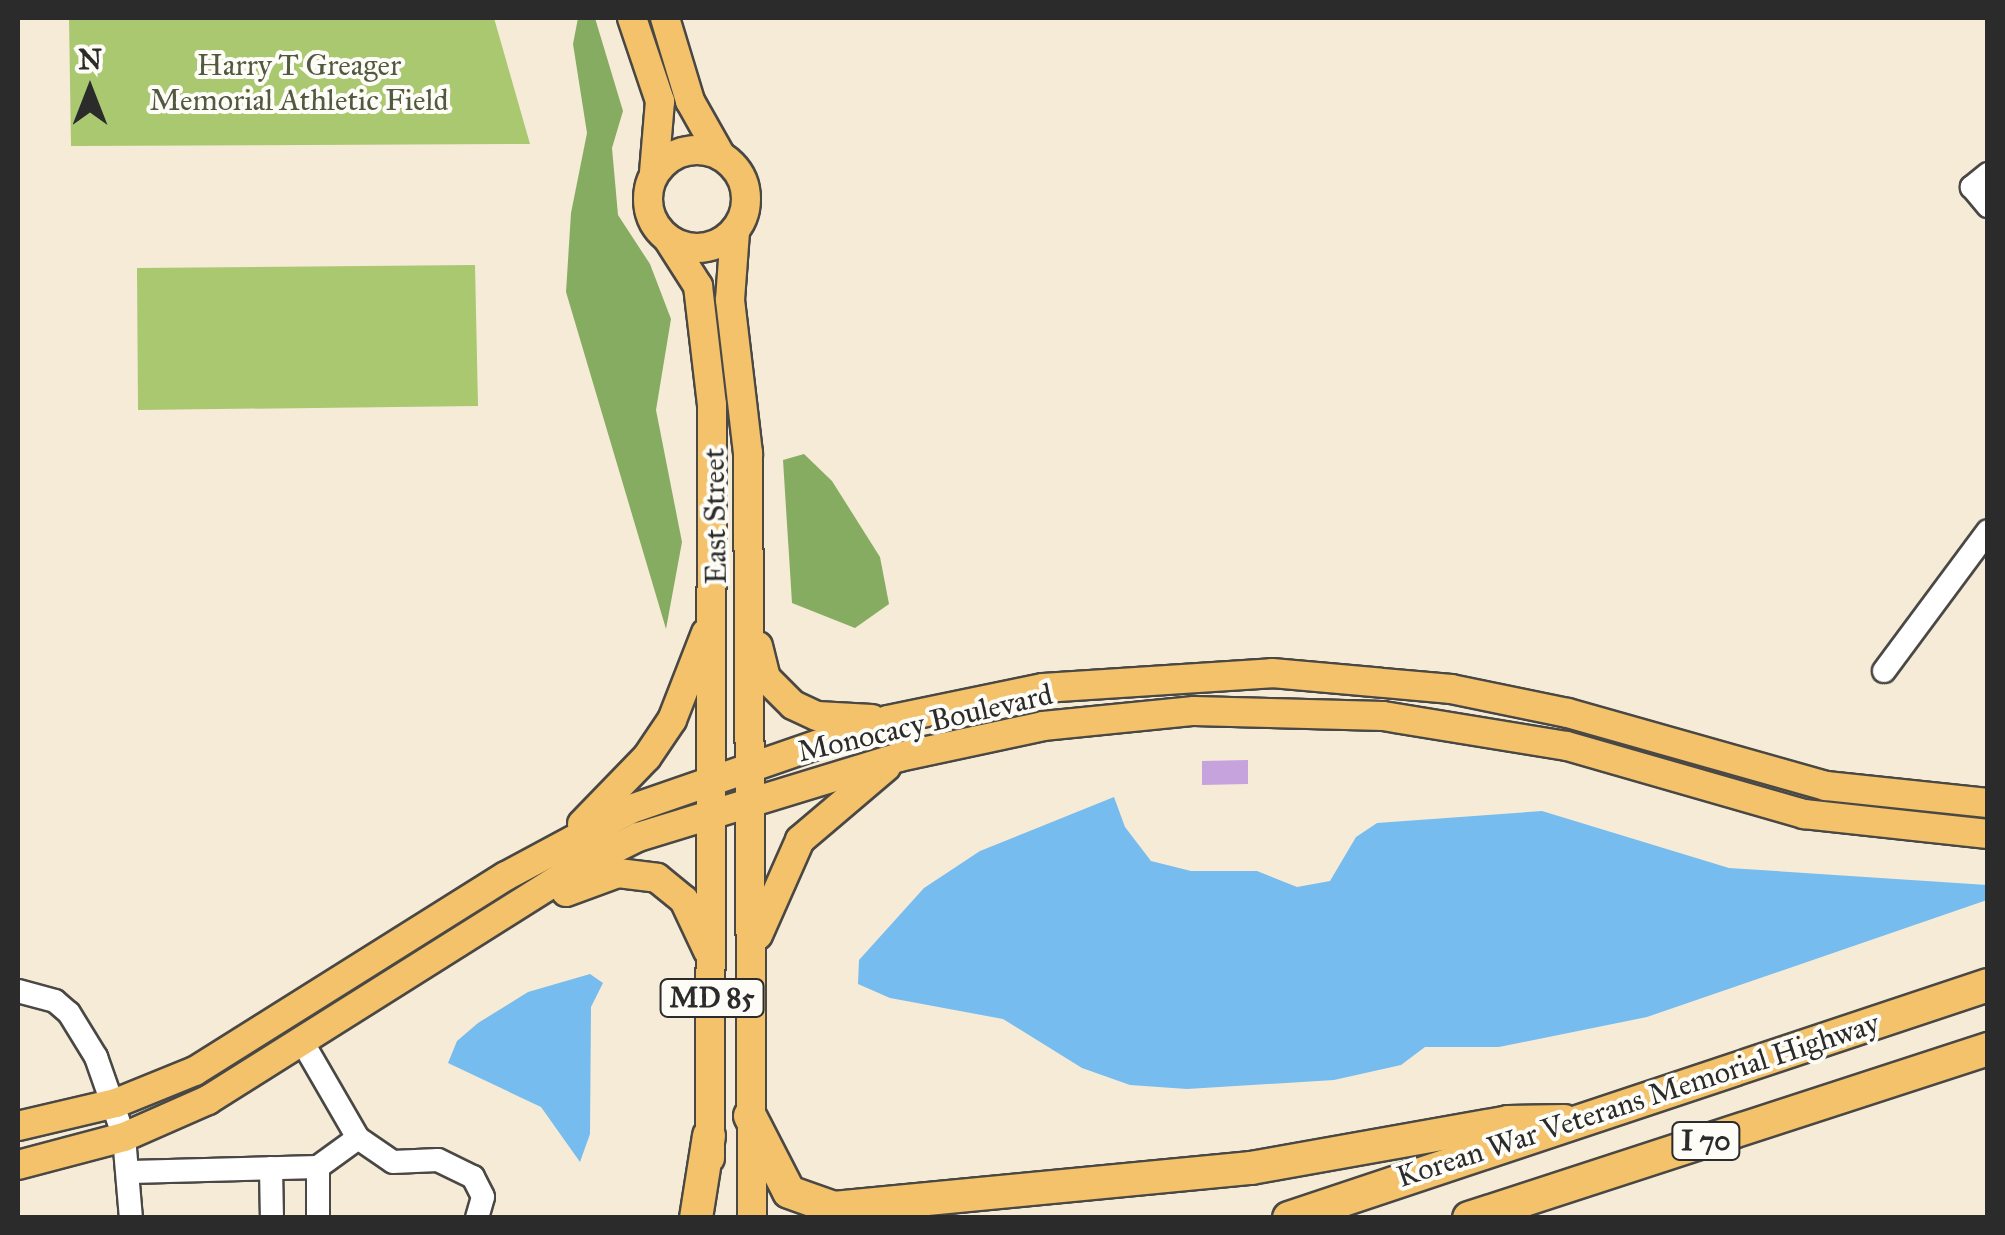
<!DOCTYPE html>
<style>
body{margin:0}
#map{position:relative;width:2005px;height:1235px;overflow:hidden;background:#f6ebd7;font-family:"IM FELL Great Primer",serif}
div>[style]{position:absolute}
[style*='--x']{left:calc(var(--x)*1px);top:calc(var(--y)*1px);width:calc(var(--w)*1px);rotate:calc(var(--a)*1deg)}
.green>*{inset:0;background:#a9c870}
.forest>*{inset:0;background:#86ac62}
.water>*{inset:0;background:#77bcee}
.building>*{inset:0;background:#c6a3dd}
.roads{filter:drop-shadow(2px 0 #494845) drop-shadow(-2px 0 #494845) drop-shadow(0 2px #494845) drop-shadow(0 -2px #494845)}
.minor>*{height:22px;margin:-11px;padding:0 11px;transform-origin:11px;border-radius:11px;background:#fff}
.major>*{height:28px;margin:-14px;padding:0 14px;transform-origin:14px;border-radius:14px;background:#f3c26a}
.major>.ring{margin:-14px;padding:0;box-sizing:content-box;background:none;border:28px solid #f3c26a;border-radius:50%}
.highway>*{height:32px;margin:-16px;padding:0 16px;transform-origin:16px;border-radius:16px;background:#f3c26a}
span{translate:-50% -50%;white-space:nowrap;text-align:center;line-height:1.15;-webkit-text-stroke:8px #fdfcf7;paint-order:stroke}
.shield-label span{padding:2px 8px;background:#fdfcf7;border:2px solid;border-radius:8px;-webkit-text-stroke-width:0}
.shield-label{font-size:28px;color:#2b2b2b;font-weight:700}
.park-label{font-size:30px;color:#515a40}
.street-label{font-size:30px;color:#2b2b2b}
.frame{position:absolute;inset:0;border:20px solid #2b2b2b;pointer-events:none}
.north{position:absolute;left:40px;top:40px;width:100px;height:100px;-webkit-text-stroke:8px #fdfcf7;paint-order:stroke;rotate:0deg;font-size:28px;font-weight:700;line-height:40px;text-align:center;color:#2b2b2b}
.north::after{content:'';display:block;margin:auto;width:35px;height:45px;background:#2b2b2b;clip-path:polygon(50% 0,100% 100%,50% 72%,0 100%)}
</style>
<div id="map">
<div class="green">
<i style="clip-path:polygon(69px 18px,494px 18px,530px 144px,71px 146px)"></i>
<i style="clip-path:polygon(475px 265px,478px 406px,138px 410px,137px 268px)"></i>
</div>
<div class="forest">
<i style="clip-path:polygon(578px 18px,595px 18px,623px 111px,612px 148px,618px 215px,650px 264px,671px 319px,656px 410px,682px 542px,666px 629px,566px 292px,571px 213px,587px 133px,573px 44px)"></i>
<i style="clip-path:polygon(804px 454px,832px 481px,880px 557px,889px 604px,855px 628px,792px 603px,783px 460px)"></i>
</div>
<div class="water">
<i style="clip-path:polygon(1114px 797px,1125px 827px,1151px 861px,1191px 871px,1257px 871px,1297px 887px,1330px 881px,1356px 837px,1377px 823px,1542px 811px,1729px 868px,1987px 885px,1987px 900px,1647px 1017px,1499px 1047px,1425px 1047px,1401px 1065px,1334px 1080px,1187px 1089px,1130px 1085px,1082px 1068px,1003px 1019px,890px 998px,858px 984px,859px 960px,924px 888px,980px 851px)"></i>
<i style="clip-path:polygon(590px 974px,603px 983px,591px 1007px,590px 1134px,580px 1162px,541px 1107px,448px 1063px,457px 1041px,478px 1023px,528px 992px)"></i>
</div>
<div class="building">
<i style="clip-path:polygon(1248px 760px,1248px 784px,1202px 785px,1202px 761px)"></i>
</div>
<div class="roads">
<div class="minor">
<i style="--x:1988;--y:174;--w:21;--a:141"></i>
<i style="--x:1972;--y:187;--w:25;--a:50"></i>
<i style="--x:1884;--y:671;--w:174;--a:-53.4"></i>
<i style="--x:18;--y:991;--w:38;--a:15"></i>
<i style="--x:55;--y:1001;--w:18;--a:41"></i>
<i style="--x:69;--y:1013;--w:52;--a:58.5"></i>
<i style="--x:96;--y:1057;--w:85;--a:70.7"></i>
<i style="--x:124;--y:1137;--w:81;--a:85.1"></i>
<i style="--x:303;--y:1043;--w:110;--a:59.9"></i>
<i style="--x:358;--y:1138;--w:49;--a:144.1"></i>
<i style="--x:318;--y:1167;--w:51;--a:90"></i>
<i style="--x:358;--y:1138;--w:42;--a:34.4"></i>
<i style="--x:393;--y:1162;--w:45;--a:-2.5"></i>
<i style="--x:438;--y:1160;--w:39;--a:26"></i>
<i style="--x:473;--y:1177;--w:22;--a:63"></i>
<i style="--x:483;--y:1197;--w:22;--a:106"></i>
<i style="--x:271;--y:1168;--w:50;--a:88.9"></i>
<i style="--x:131;--y:1172;--w:187;--a:-1.5"></i>
</div>
<div class="major">
<i style="--x:632;--y:18;--w:88;--a:71.4"></i>
<i style="--x:660;--y:101;--w:72;--a:94.8"></i>
<i style="--x:665;--y:18;--w:87;--a:73.2"></i>
<i style="--x:690;--y:101;--w:63;--a:60.6"></i>
<i class="ring" style="left:648px;top:150px;width:70px;height:70px"></i>
<i style="--x:735;--y:232;--w:68;--a:94.2"></i>
<i style="--x:730;--y:300;--w:154;--a:83.3"></i>
<i style="--x:748;--y:453;--w:765;--a:89.7"></i>
<i style="--x:668;--y:239;--w:56;--a:57.4"></i>
<i style="--x:698;--y:286;--w:120;--a:83.3"></i>
<i style="--x:712;--y:405;--w:753;--a:90.15"></i>
<i style="--x:758;--y:646;--w:33;--a:76"></i>
<i style="--x:766;--y:678;--w:38;--a:45"></i>
<i style="--x:793;--y:705;--w:26;--a:25"></i>
<i style="--x:817;--y:716;--w:55;--a:3.1"></i>
<i style="--x:582;--y:824;--w:93;--a:-45.9"></i>
<i style="--x:647;--y:757;--w:45;--a:-56"></i>
<i style="--x:672;--y:720;--w:93;--a:-68.7"></i>
<i style="--x:566;--y:892;--w:55;--a:-20.1"></i>
<i style="--x:618;--y:873;--w:39;--a:7"></i>
<i style="--x:657;--y:878;--w:35;--a:39"></i>
<i style="--x:684;--y:900;--w:56;--a:64.8"></i>
<i style="--x:758;--y:935;--w:104;--a:-66.1"></i>
<i style="--x:800;--y:840;--w:113;--a:-40.3"></i>
<i style="--x:18;--y:1126;--w:101;--a:-13.2"></i>
<i style="--x:116;--y:1103;--w:85;--a:-22.1"></i>
<i style="--x:195;--y:1071;--w:367;--a:-32.1"></i>
<i style="--x:506;--y:876;--w:142;--a:-28.2"></i>
<i style="--x:631;--y:809;--w:272;--a:-19.1"></i>
<i style="--x:888;--y:720;--w:158;--a:-11.7"></i>
<i style="--x:1043;--y:688;--w:229;--a:-3.7"></i>
<i style="--x:1272;--y:673;--w:180;--a:5.1"></i>
<i style="--x:1451;--y:689;--w:119;--a:11.6"></i>
<i style="--x:1568;--y:713;--w:268;--a:15.8"></i>
<i style="--x:1826;--y:786;--w:163;--a:6"></i>
<i style="--x:18;--y:1165;--w:110;--a:-14.8"></i>
<i style="--x:124;--y:1137;--w:92;--a:-23.8"></i>
<i style="--x:208;--y:1100;--w:437;--a:-32.2"></i>
<i style="--x:578;--y:867;--w:67;--a:-26.6"></i>
<i style="--x:638;--y:837;--w:273;--a:-17"></i>
<i style="--x:899;--y:757;--w:147;--a:-12.1"></i>
<i style="--x:1043;--y:726;--w:152;--a:-5.7"></i>
<i style="--x:1194;--y:711;--w:189;--a:1.5"></i>
<i style="--x:1383;--y:716;--w:186;--a:9.3"></i>
<i style="--x:1567;--y:746;--w:247;--a:16"></i>
<i style="--x:1804;--y:814;--w:185;--a:6.2"></i>
</div>
<div class="highway">
<i style="--x:750;--y:1116;--w:85;--a:62.8"></i>
<i style="--x:789;--y:1192;--w:48;--a:19.6"></i>
<i style="--x:834;--y:1208;--w:419;--a:-5.5"></i>
<i style="--x:1251;--y:1168;--w:261;--a:-10.1"></i>
<i style="--x:1508;--y:1122;--w:56;--a:-1"></i>
<i style="--x:696;--y:1218;--w:83;--a:-81"></i>
<i style="--x:1289;--y:1218;--w:737;--a:-18.43"></i>
<i style="--x:1469;--y:1218;--w:546;--a:-18.04"></i>
</div>
</div>
<div class="shield-label">
<span style="left:712px;top:998px">MD 85</span>
<span style="left:1706px;top:1141px">I 70</span>
</div>
<div class="park-label">
<span style="left:299px;top:82px">Harry T Greager<br>Memorial Athletic Field</span>
</div>
<div class="street-label">
<span style="left:715px;top:516px;rotate:-91deg">East Street</span>
<span style="left:925px;top:723px;rotate:-13deg">Monocacy Boulevard</span>
<span style="left:1638px;top:1100px;rotate:-18deg">Korean War Veterans Memorial Highway</span>
</div>
<div class="frame"></div>
<div class="north">N</div>
</div>
